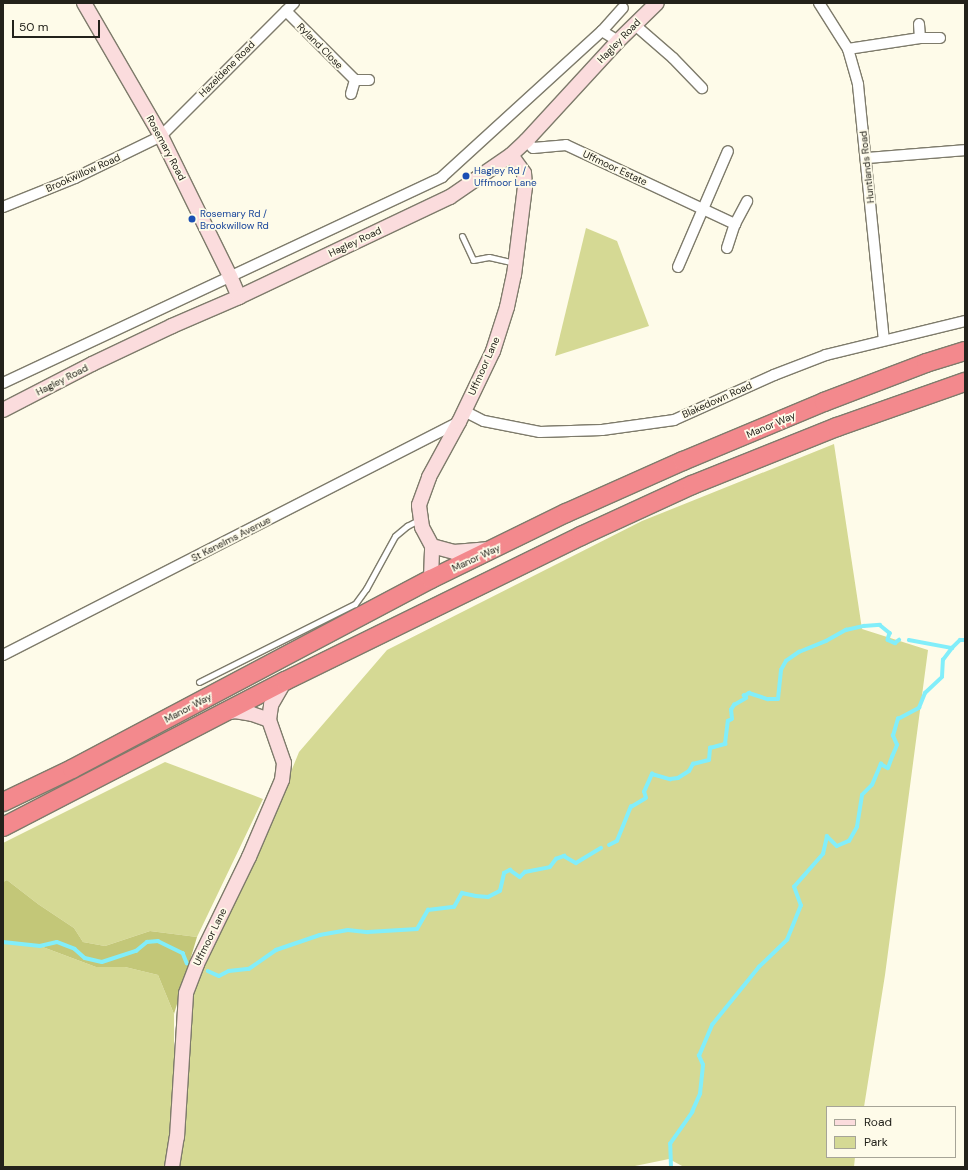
<!DOCTYPE html>
<style>
body{margin:0}
#map{position:relative;width:968px;height:1170px;overflow:hidden;background:#fefbe9;font-family:"DM Sans",sans-serif}
div>[style]{position:absolute}
[style*='--x']{left:calc(var(--x)*1px);top:calc(var(--y)*1px);width:calc(var(--w)*1px);rotate:calc(var(--a)*1deg)}
.green>*{inset:0;background:#d5d994}
.forest>*{inset:0;background:#c3c778}
.stream>*{height:3.5px;margin:-1.75px;padding:0 1.75px;transform-origin:1.75px;border-radius:1.75px;background:#82eefa}
.roads{filter:drop-shadow(1px 0 #7e7b6b) drop-shadow(-1px 0 #7e7b6b) drop-shadow(0 1px #7e7b6b) drop-shadow(0 -1px #7e7b6b)}
.lane>*{height:5px;margin:-2.5px;padding:0 2.5px;transform-origin:2.5px;border-radius:2.5px;background:#fff}
.street>*{height:10px;margin:-5px;padding:0 5px;transform-origin:5px;border-radius:5px;background:#fff}
.secondary>*{height:14px;margin:-7px;padding:0 7px;transform-origin:7px;border-radius:7px;background:#fbdcdd}
.highway>*{height:18px;margin:-9px;padding:0 9px;transform-origin:9px;border-radius:9px;background:#f3898d}
.dots>*{width:11px;height:11px;translate:-50% -50%;box-sizing:border-box;border:2px solid #fefbe9;border-radius:50%}
span{translate:-50% -50%;white-space:nowrap;text-align:center;line-height:1.15;-webkit-text-stroke:3.5px #fefbe9;paint-order:stroke}
.street-label{font-size:10px;color:#23221b}
.transit-label{font-size:10px;color:#164399}
.left{translate:0 -50%;text-align:left}
.frame{position:absolute;inset:0;border:4px solid #23221b;pointer-events:none}
.legend{position:absolute;left:826px;top:1106px;width:130px;height:52px;box-sizing:border-box;background:#fefbe9;border:1px solid #a6a497;margin:0;padding:5px 7px;list-style:none;font-size:12px;color:#23221b}
.legend li{display:flex;align-items:center;gap:8px;height:20px}
.legend b{width:20px;border:1px solid #a6a497}
.scale{position:absolute;left:12px;top:20px;width:88px;height:18px;box-sizing:border-box;border:2px solid #23221b;border-top:0;padding-left:5px;font-size:12px;line-height:14px;white-space:nowrap;color:#23221b;-webkit-text-stroke:3px #fefbe9;paint-order:stroke}
</style>
<div id="map">
<div class="green">
<i style="clip-path:polygon(586px 228px,617px 241px,649px 326px,555px 356px)"></i>
<i style="clip-path:polygon(834px 444px,862px 629px,928px 650px,885px 975px,864px 1107px,827px 1107px,827px 1157px,855px 1157px,854px 1167px,684px 1167px,669px 1159px,630px 1167px,176px 1167px,190px 1006px,199px 970px,254px 863px,299px 752px,387px 650px,642px 521px)"></i>
<i style="clip-path:polygon(165px 762px,263px 799px,197px 937px,150px 931px,105px 946px,83px 942px,74px 928px,38px 904px,7px 880px,3px 882px,3px 843px)"></i>
<i style="clip-path:polygon(3px 942px,40px 946px,96px 967px,125px 967px,158px 975px,174px 1014px,174px 1098px,169px 1143px,165px 1167px,3px 1167px)"></i>
</div>
<div class="forest">
<i style="clip-path:polygon(7px 880px,38px 904px,74px 928px,83px 942px,105px 946px,150px 931px,197px 937px,174px 1014px,158px 975px,125px 967px,96px 967px,40px 946px,3px 942px,3px 882px)"></i>
</div>
<div class="stream">
<i style="--x:909;--y:640;--w:44;--a:10.5"></i>
<i style="--x:609;--y:845;--w:9;--a:-27"></i>
<i style="--x:617;--y:841;--w:37;--a:-68"></i>
<i style="--x:631;--y:807;--w:17;--a:-31"></i>
<i style="--x:646;--y:798;--w:6;--a:-108"></i>
<i style="--x:644;--y:792;--w:20;--a:-66"></i>
<i style="--x:652;--y:774;--w:19;--a:16"></i>
<i style="--x:670;--y:779;--w:8;--a:-7"></i>
<i style="--x:678;--y:778;--w:13;--a:-32"></i>
<i style="--x:689;--y:771;--w:8;--a:-60"></i>
<i style="--x:693;--y:764;--w:16;--a:-14"></i>
<i style="--x:709;--y:760;--w:12;--a:-85"></i>
<i style="--x:710;--y:748;--w:16;--a:-15"></i>
<i style="--x:725;--y:744;--w:23;--a:-83"></i>
<i style="--x:728;--y:721;--w:4;--a:-27"></i>
<i style="--x:732;--y:719;--w:9;--a:-96"></i>
<i style="--x:731;--y:710;--w:6;--a:-59"></i>
<i style="--x:734;--y:705;--w:14;--a:-30"></i>
<i style="--x:746;--y:698;--w:3;--a:-135"></i>
<i style="--x:744;--y:696;--w:6;--a:-31"></i>
<i style="--x:749;--y:693;--w:20;--a:18"></i>
<i style="--x:768;--y:699;--w:10;--a:0"></i>
<i style="--x:778;--y:699;--w:29;--a:-84"></i>
<i style="--x:781;--y:670;--w:10;--a:-61"></i>
<i style="--x:786;--y:661;--w:16;--a:-35"></i>
<i style="--x:799;--y:652;--w:29;--a:-22"></i>
<i style="--x:826;--y:641;--w:23;--a:-29"></i>
<i style="--x:846;--y:630;--w:18;--a:-13"></i>
<i style="--x:864;--y:626;--w:16;--a:-4"></i>
<i style="--x:880;--y:625;--w:13;--a:39"></i>
<i style="--x:890;--y:633;--w:7;--a:106"></i>
<i style="--x:888;--y:640;--w:8;--a:23"></i>
<i style="--x:895;--y:643;--w:5;--a:-37"></i>
<i style="--x:3;--y:942;--w:37;--a:6"></i>
<i style="--x:40;--y:946;--w:17;--a:-13"></i>
<i style="--x:57;--y:942;--w:19;--a:21"></i>
<i style="--x:75;--y:949;--w:13;--a:42"></i>
<i style="--x:85;--y:958;--w:17;--a:13"></i>
<i style="--x:102;--y:962;--w:36;--a:-18"></i>
<i style="--x:136;--y:951;--w:14;--a:-39"></i>
<i style="--x:147;--y:942;--w:11;--a:-5"></i>
<i style="--x:158;--y:941;--w:28;--a:26"></i>
<i style="--x:183;--y:953;--w:11;--a:68"></i>
<i style="--x:208;--y:971;--w:12;--a:24"></i>
<i style="--x:219;--y:976;--w:11;--a:-27"></i>
<i style="--x:229;--y:971;--w:20;--a:-6"></i>
<i style="--x:249;--y:969;--w:33;--a:-35"></i>
<i style="--x:276;--y:950;--w:46;--a:-18.8"></i>
<i style="--x:320;--y:935;--w:28;--a:-10"></i>
<i style="--x:348;--y:930;--w:20;--a:6"></i>
<i style="--x:368;--y:932;--w:49;--a:-3.5"></i>
<i style="--x:417;--y:929;--w:22;--a:-60"></i>
<i style="--x:428;--y:910;--w:26;--a:-7"></i>
<i style="--x:454;--y:907;--w:16;--a:-60"></i>
<i style="--x:462;--y:893;--w:14;--a:12"></i>
<i style="--x:476;--y:896;--w:12;--a:5"></i>
<i style="--x:488;--y:897;--w:13;--a:-27"></i>
<i style="--x:500;--y:891;--w:18;--a:-77"></i>
<i style="--x:504;--y:873;--w:7;--a:-27"></i>
<i style="--x:510;--y:870;--w:12;--a:35"></i>
<i style="--x:520;--y:877;--w:7;--a:-45"></i>
<i style="--x:525;--y:872;--w:25;--a:-11"></i>
<i style="--x:550;--y:867;--w:10;--a:-53"></i>
<i style="--x:556;--y:859;--w:9;--a:-21"></i>
<i style="--x:564;--y:856;--w:14;--a:30"></i>
<i style="--x:576;--y:863;--w:29;--a:-31"></i>
<i style="--x:671;--y:1167;--w:23;--a:-92"></i>
<i style="--x:670;--y:1144;--w:39;--a:-55"></i>
<i style="--x:692;--y:1112;--w:20;--a:-66"></i>
<i style="--x:700;--y:1094;--w:29;--a:-84"></i>
<i style="--x:703;--y:1065;--w:10;--a:-114"></i>
<i style="--x:699;--y:1056;--w:34;--a:-67"></i>
<i style="--x:712;--y:1025;--w:75;--a:-51"></i>
<i style="--x:759;--y:967;--w:39;--a:-44"></i>
<i style="--x:787;--y:940;--w:37;--a:-68"></i>
<i style="--x:801;--y:906;--w:20;--a:-110"></i>
<i style="--x:794;--y:887;--w:44;--a:-48.7"></i>
<i style="--x:823;--y:854;--w:18;--a:-77"></i>
<i style="--x:827;--y:836;--w:14;--a:45"></i>
<i style="--x:837;--y:846;--w:13;--a:-23"></i>
<i style="--x:849;--y:841;--w:16;--a:-60"></i>
<i style="--x:857;--y:827;--w:32;--a:-81"></i>
<i style="--x:862;--y:795;--w:14;--a:-45"></i>
<i style="--x:872;--y:785;--w:23;--a:-67"></i>
<i style="--x:881;--y:764;--w:8;--a:30"></i>
<i style="--x:888;--y:768;--w:12;--a:-70"></i>
<i style="--x:892;--y:757;--w:13;--a:-67"></i>
<i style="--x:897;--y:745;--w:10;--a:-114"></i>
<i style="--x:893;--y:736;--w:18;--a:-74"></i>
<i style="--x:898;--y:719;--w:24;--a:-28"></i>
<i style="--x:919;--y:708;--w:16;--a:-68"></i>
<i style="--x:925;--y:693;--w:23;--a:-43"></i>
<i style="--x:942;--y:677;--w:17;--a:-87"></i>
<i style="--x:943;--y:660;--w:15;--a:-53"></i>
<i style="--x:952;--y:648;--w:11;--a:-45"></i>
<i style="--x:960;--y:640;--w:5;--a:0"></i>
</div>
<div class="roads">
<div class="lane">
<i style="--x:462;--y:236;--w:26;--a:65"></i>
<i style="--x:473;--y:260;--w:16;--a:-11"></i>
<i style="--x:489;--y:257;--w:27;--a:13"></i>
<i style="--x:199;--y:682;--w:174;--a:-26.6"></i>
<i style="--x:355;--y:604;--w:19;--a:-54"></i>
<i style="--x:366;--y:589;--w:60;--a:-61.3"></i>
<i style="--x:395;--y:536;--w:16;--a:-40"></i>
<i style="--x:407;--y:526;--w:13;--a:-27"></i>
</div>
<div class="street">
<i style="--x:819;--y:3;--w:54;--a:57.8"></i>
<i style="--x:848;--y:49;--w:37;--a:74"></i>
<i style="--x:858;--y:85;--w:256;--a:84.2"></i>
<i style="--x:286;--y:11;--w:98;--a:45"></i>
<i style="--x:919;--y:24;--w:14;--a:86"></i>
<i style="--x:635;--y:25;--w:50;--a:41"></i>
<i style="--x:673;--y:58;--w:42;--a:46"></i>
<i style="--x:602;--y:31;--w:19;--a:32"></i>
<i style="--x:848;--y:49;--w:73;--a:-8.7"></i>
<i style="--x:920;--y:38;--w:20;--a:0"></i>
<i style="--x:351;--y:94;--w:15;--a:-74"></i>
<i style="--x:355;--y:80;--w:14;--a:0"></i>
<i style="--x:526;--y:141;--w:10;--a:45"></i>
<i style="--x:533;--y:148;--w:33;--a:-5"></i>
<i style="--x:566;--y:145;--w:187;--a:25.1"></i>
<i style="--x:866;--y:158;--w:99;--a:-4.6"></i>
<i style="--x:3;--y:207;--w:78;--a:-21.9"></i>
<i style="--x:75;--y:178;--w:96;--a:-26"></i>
<i style="--x:161;--y:136;--w:188;--a:-45"></i>
<i style="--x:727;--y:248;--w:25;--a:-72"></i>
<i style="--x:735;--y:224;--w:26;--a:-62"></i>
<i style="--x:678;--y:267;--w:126;--a:-66.7"></i>
<i style="--x:3;--y:383;--w:485;--a:-25.1"></i>
<i style="--x:442;--y:177;--w:217;--a:-42.4"></i>
<i style="--x:602;--y:31;--w:31;--a:-48"></i>
<i style="--x:464;--y:411;--w:22;--a:27"></i>
<i style="--x:484;--y:421;--w:57;--a:11.1"></i>
<i style="--x:540;--y:432;--w:62;--a:-1.8"></i>
<i style="--x:602;--y:430;--w:73;--a:-7.9"></i>
<i style="--x:674;--y:420;--w:110;--a:-24.2"></i>
<i style="--x:774;--y:375;--w:56;--a:-21"></i>
<i style="--x:826;--y:355;--w:143;--a:-13.7"></i>
<i style="--x:3;--y:655;--w:512;--a:-27.07"></i>
</div>
<div class="secondary">
<i style="--x:84;--y:3;--w:154;--a:59.9"></i>
<i style="--x:161;--y:136;--w:156;--a:63.8"></i>
<i style="--x:230;--y:276;--w:23;--a:67"></i>
<i style="--x:3;--y:410;--w:100;--a:-27.3"></i>
<i style="--x:92;--y:364;--w:89;--a:-25.4"></i>
<i style="--x:172;--y:326;--w:73;--a:-23.4"></i>
<i style="--x:239;--y:297;--w:233;--a:-25.4"></i>
<i style="--x:450;--y:197;--w:74;--a:-34.5"></i>
<i style="--x:511;--y:155;--w:21;--a:-43"></i>
<i style="--x:526;--y:141;--w:136;--a:-47.4"></i>
<i style="--x:618;--y:41;--w:54;--a:-44.3"></i>
<i style="--x:432;--y:546;--w:23;--a:15"></i>
<i style="--x:454;--y:552;--w:33;--a:-5"></i>
<i style="--x:431;--y:579;--w:33;--a:-88"></i>
<i style="--x:432;--y:546;--w:21;--a:-118"></i>
<i style="--x:422;--y:527;--w:22;--a:-98"></i>
<i style="--x:419;--y:505;--w:30;--a:-70"></i>
<i style="--x:429;--y:477;--w:63;--a:-61.4"></i>
<i style="--x:459;--y:422;--w:79;--a:-64.4"></i>
<i style="--x:493;--y:351;--w:46;--a:-72.3"></i>
<i style="--x:507;--y:307;--w:33;--a:-78"></i>
<i style="--x:514;--y:275;--w:89;--a:-82.9"></i>
<i style="--x:525;--y:187;--w:14;--a:-94"></i>
<i style="--x:524;--y:173;--w:22;--a:-126"></i>
<i style="--x:225;--y:713;--w:10;--a:-11"></i>
<i style="--x:235;--y:711;--w:17;--a:10"></i>
<i style="--x:252;--y:714;--w:18;--a:19"></i>
<i style="--x:172;--y:1167;--w:30;--a:-81"></i>
<i style="--x:177;--y:1137;--w:144;--a:-86.4"></i>
<i style="--x:186;--y:993;--w:31;--a:-69"></i>
<i style="--x:197;--y:964;--w:119;--a:-64.1"></i>
<i style="--x:249;--y:857;--w:84;--a:-66.8"></i>
<i style="--x:282;--y:780;--w:17;--a:-83"></i>
<i style="--x:284;--y:763;--w:46;--a:-109.2"></i>
<i style="--x:269;--y:720;--w:15;--a:-82"></i>
<i style="--x:271;--y:705;--w:28;--a:-60"></i>
</div>
<div class="highway">
<i style="--x:3;--y:802;--w:76;--a:-25.6"></i>
<i style="--x:72;--y:769;--w:406;--a:-27.9"></i>
<i style="--x:431;--y:579;--w:150;--a:-26.1"></i>
<i style="--x:566;--y:513;--w:128;--a:-24"></i>
<i style="--x:683;--y:461;--w:153;--a:-22.7"></i>
<i style="--x:824;--y:402;--w:109;--a:-20.9"></i>
<i style="--x:926;--y:363;--w:41;--a:-17.1"></i>
<i style="--x:3;--y:827;--w:318;--a:-27.4"></i>
<i style="--x:285;--y:681;--w:330;--a:-26.1"></i>
<i style="--x:581;--y:536;--w:122;--a:-24.7"></i>
<i style="--x:692;--y:485;--w:156;--a:-21.8"></i>
<i style="--x:837;--y:427;--w:136;--a:-19.4"></i>
</div>
</div>
<div class="dots">
<i style="left:466px;top:176px;background:#1a4fb4"></i>
<i style="left:192px;top:219px;background:#1a4fb4"></i>
</div>
<div class="street-label">
<span style="left:619px;top:41px;rotate:-46deg">Hagley Road</span>
<span style="left:320px;top:46px;rotate:45deg">Ryland Close</span>
<span style="left:227px;top:69px;rotate:-45deg">Hazeldene Road</span>
<span style="left:166px;top:148px;rotate:62deg">Rosemary Road</span>
<span style="left:867px;top:167px;rotate:-96deg">Huntlands Road</span>
<span style="left:615px;top:168px;rotate:25deg">Uffmoor Estate</span>
<span style="left:83px;top:173px;rotate:-24deg">Brookwillow Road</span>
<span style="left:355px;top:242px;rotate:-25deg">Hagley Road</span>
<span style="left:484px;top:366px;rotate:-66deg">Uffmoor Lane</span>
<span style="left:62px;top:380px;rotate:-27deg">Hagley Road</span>
<span style="left:717px;top:400px;rotate:-24deg">Blakedown Road</span>
<span style="left:771px;top:425px;rotate:-23deg">Manor Way</span>
<span style="left:231px;top:539px;rotate:-27deg">St Kenelms Avenue</span>
<span style="left:476px;top:558px;rotate:-25deg">Manor Way</span>
<span style="left:188px;top:708px;rotate:-28deg">Manor Way</span>
<span style="left:210px;top:937px;rotate:-64deg">Uffmoor Lane</span>
</div>
<div class="transit-label">
<span class="left" style="left:474px;top:176px">Hagley Rd /<br>Uffmoor Lane</span>
<span class="left" style="left:200px;top:219px">Rosemary Rd /<br>Brookwillow Rd</span>
</div>
<div class="frame"></div>
<ul class="legend">
<li><b style="height:5px;background:#fbdcdd"></b>Road</li>
<li><b style="height:11px;background:#d5d994"></b>Park</li>
</ul>
<div class="scale">50 m</div>
</div>
